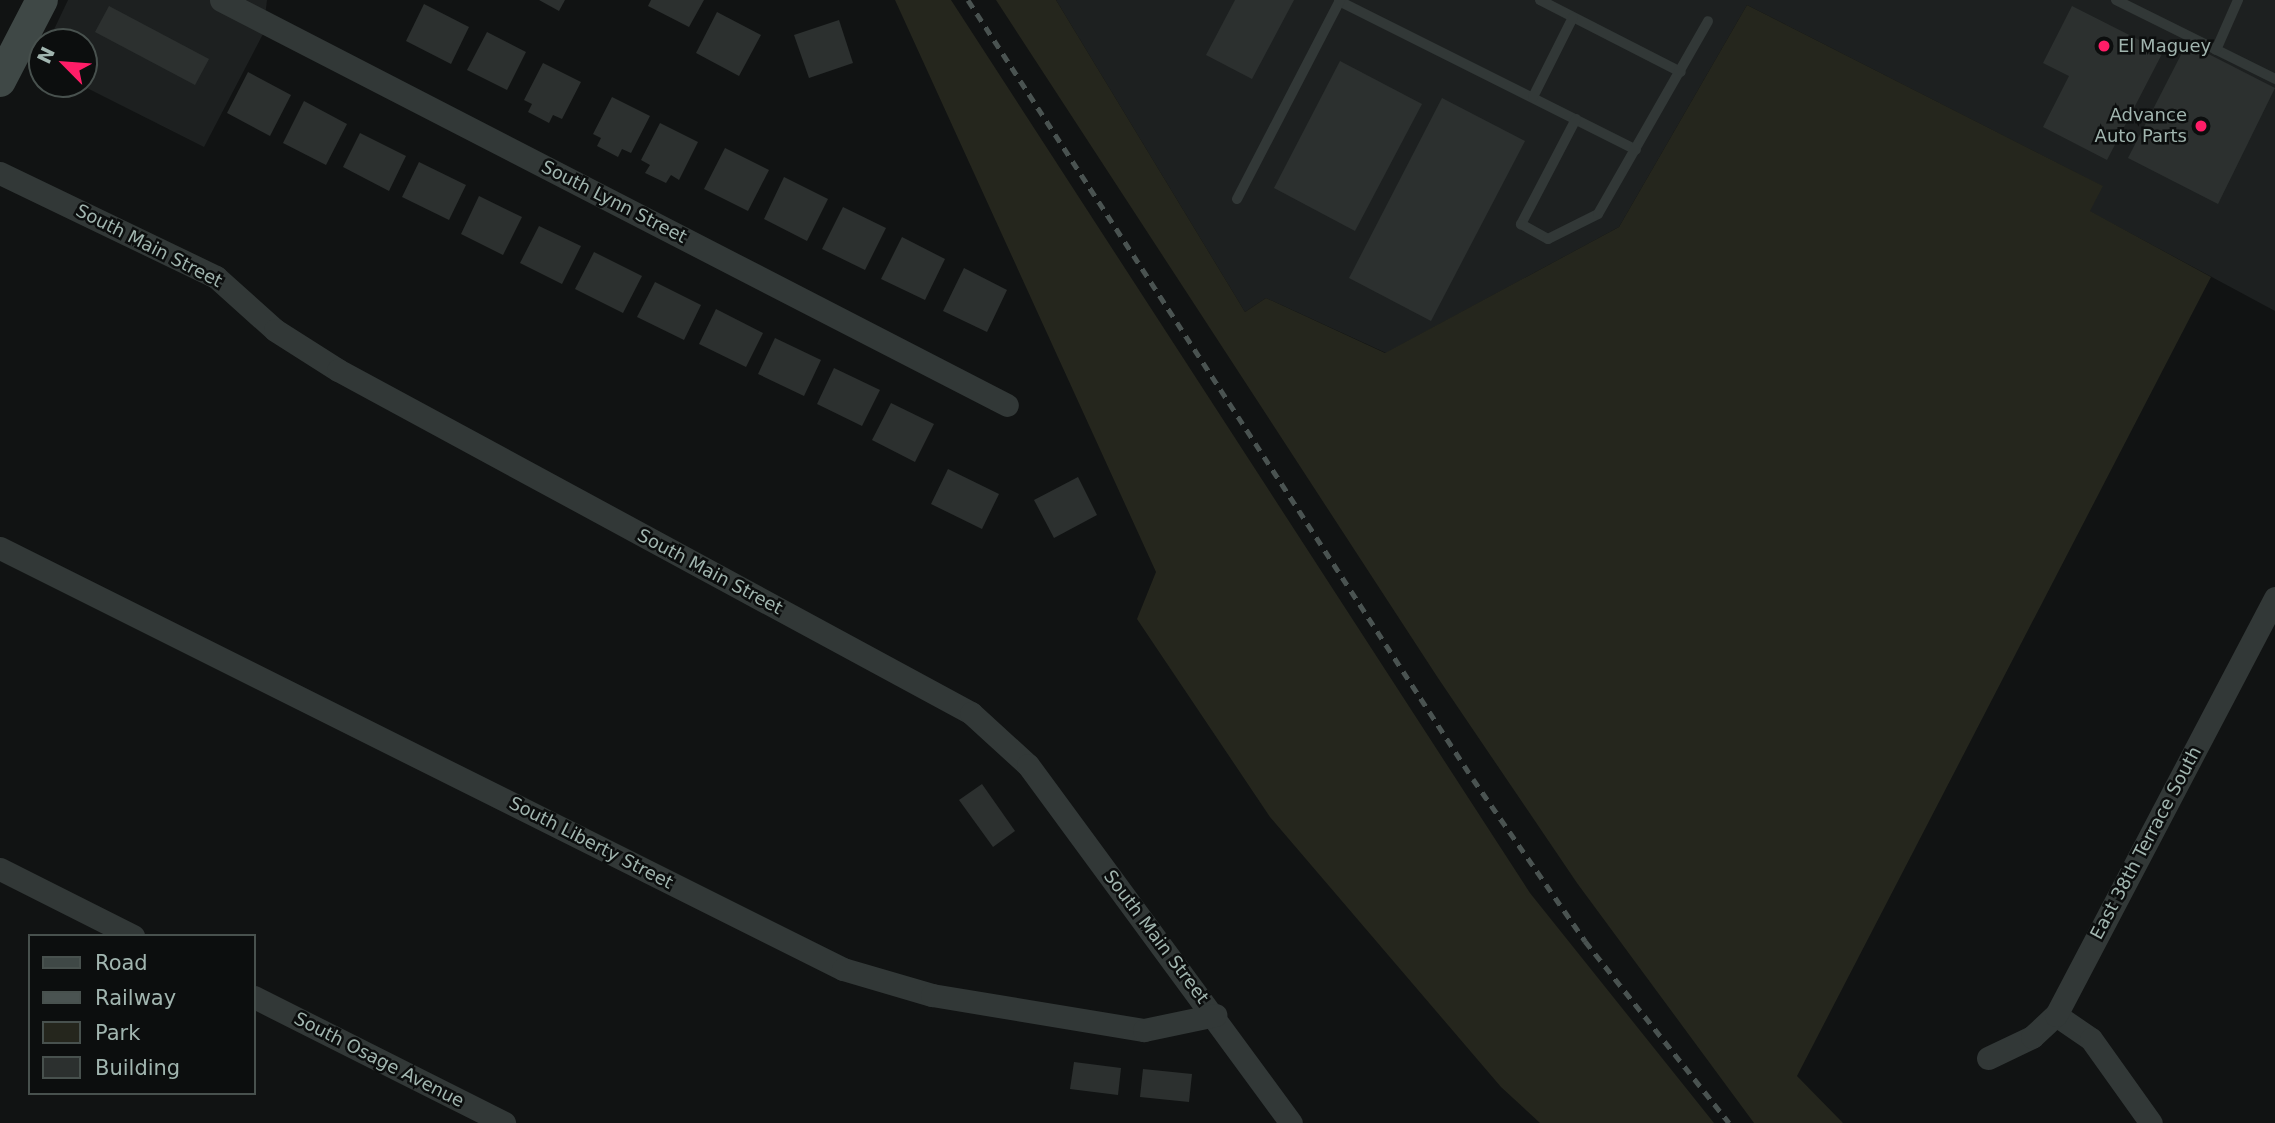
<!DOCTYPE html>
<style>
body{margin:0}
#map{position:relative;width:2275px;height:1123px;overflow:hidden;background:#111313;font-family:"DejaVu Sans",sans-serif}
div>[style]{position:absolute}
[style*='--x']{left:calc(var(--x)*1px);top:calc(var(--y)*1px);width:calc(var(--w)*1px);rotate:calc(var(--a)*1deg)}
.built>*{inset:0;background:#1d2020}
.green>*{inset:0;background:#25261d}
.building>*{inset:0;background:#2c302f}
.service>*{height:10px;margin:-5px;padding:0 5px;transform-origin:5px;border-radius:5px;background:#323837}
.minor>*{height:23px;margin:-11.5px;padding:0 11.5px;transform-origin:11.5px;border-radius:11.5px;background:#323837}
.secondary>*{height:32px;margin:-16px;padding:0 16px;transform-origin:16px;border-radius:16px;background:#3f4846}
.rail>*{height:5px;margin-top:-2.5px;transform-origin:0;background:repeating-linear-gradient(90deg,#4a5351 0 9px,transparent 0 16px)}
.dots>*{width:19px;height:19px;translate:-50% -50%;box-sizing:border-box;border:4px solid #0c0e0e;border-radius:50%}
span{translate:-50% -50%;white-space:nowrap;text-align:center;line-height:1.15;-webkit-text-stroke:5px #0c0e0e;paint-order:stroke}
.poi-label{font-size:18px;color:#a1b5af}
.left{translate:0 -50%;text-align:left}
.right{translate:-100% -50%;text-align:right}
.street-label{font-size:18px;color:#a1b5af}
.legend{position:absolute;left:28px;top:934px;width:228px;height:161px;box-sizing:border-box;background:#0c0e0e;border:2px solid #48514e;margin:0;padding:9px 12px;list-style:none;font-size:21px;color:#a1b5af}
.legend li{display:flex;align-items:center;gap:14px;height:35px}
.legend b{width:35px;border:2px solid #48514e}
.north{position:absolute;left:28px;top:28px;width:70px;height:70px;box-sizing:border-box;background:#0c0e0e;border:2px solid #48514e;border-radius:50%;rotate:295deg;font-size:19px;font-weight:700;line-height:28px;text-align:center;color:#a1b5af}
.north::after{content:'';display:block;margin:auto;width:24px;height:32px;background:#ff1d67;clip-path:polygon(50% 0,100% 100%,50% 72%,0 100%)}
</style>
<div id="map">
<div class="built">
<i style="clip-path:polygon(68px 0,267px 0,263px 34px,204px 147px,79px 84px,84px 84px,84px 42px,48px 42px)"></i>
<i style="clip-path:polygon(1056px 0,2275px 0,2275px 311px,2089px 211px,2102px 186px,1747px 5px,1619px 227px,1386px 353px,1266px 298px,1245px 312px)"></i>
</div>
<div class="green">
<i style="clip-path:polygon(895px 0,951px 0,1530px 893px,1714px 1123px,1540px 1123px,1501px 1087px,1270px 817px,1137px 619px,1156px 572px)"></i>
<i style="clip-path:polygon(996px 0,1056px 0,1245px 312px,1266px 298px,1385px 353px,1619px 227px,1747px 5px,2103px 186px,2090px 211px,2211px 277px,1797px 1076px,1843px 1123px,1754px 1123px,1577px 883px,1438px 678px)"></i>
</div>
<div class="building">
<i style="clip-path:polygon(539px 0,565px 0,559px 11px)"></i>
<i style="clip-path:polygon(651px 0,704px 0,689px 27px,648px 6px)"></i>
<i style="clip-path:polygon(1235px 0,1294px 0,1252px 79px,1206px 55px)"></i>
<i style="clip-path:polygon(424px 4px,469px 27px,451px 64px,406px 41px)"></i>
<i style="clip-path:polygon(109px 6px,209px 59px,195px 85px,95px 32px)"></i>
<i style="clip-path:polygon(2072px 6px,2163px 52px,2107px 160px,2043px 127px,2069px 76px,2043px 63px)"></i>
<i style="clip-path:polygon(717px 12px,761px 35px,739px 76px,696px 53px)"></i>
<i style="clip-path:polygon(839px 20px,853px 63px,809px 78px,794px 35px)"></i>
<i style="clip-path:polygon(487px 32px,526px 52px,507px 90px,467px 70px)"></i>
<i style="clip-path:polygon(2187px 43px,2275px 88px,2218px 204px,2128px 158px)"></i>
<i style="clip-path:polygon(1340px 61px,1422px 104px,1355px 231px,1274px 188px)"></i>
<i style="clip-path:polygon(543px 63px,581px 82px,562px 119px,553px 115px,549px 123px,528px 112px,532px 104px,524px 100px)"></i>
<i style="clip-path:polygon(248px 72px,291px 95px,270px 136px,227px 113px)"></i>
<i style="clip-path:polygon(612px 97px,650px 116px,631px 153px,622px 149px,618px 157px,597px 146px,601px 138px,593px 134px)"></i>
<i style="clip-path:polygon(1442px 98px,1525px 141px,1431px 321px,1349px 278px)"></i>
<i style="clip-path:polygon(304px 101px,347px 124px,326px 165px,283px 143px)"></i>
<i style="clip-path:polygon(660px 123px,698px 142px,679px 180px,671px 175px,666px 183px,645px 173px,650px 165px,641px 160px)"></i>
<i style="clip-path:polygon(360px 133px,406px 156px,389px 191px,343px 167px)"></i>
<i style="clip-path:polygon(725px 148px,769px 170px,748px 211px,704px 189px)"></i>
<i style="clip-path:polygon(419px 162px,466px 185px,449px 220px,402px 197px)"></i>
<i style="clip-path:polygon(784px 177px,828px 199px,807px 241px,764px 219px)"></i>
<i style="clip-path:polygon(479px 196px,522px 217px,503px 255px,461px 234px)"></i>
<i style="clip-path:polygon(843px 207px,886px 228px,865px 270px,822px 249px)"></i>
<i style="clip-path:polygon(539px 226px,581px 246px,562px 284px,520px 263px)"></i>
<i style="clip-path:polygon(902px 237px,945px 259px,925px 300px,881px 279px)"></i>
<i style="clip-path:polygon(594px 252px,642px 276px,623px 313px,575px 289px)"></i>
<i style="clip-path:polygon(964px 268px,1007px 290px,987px 332px,943px 311px)"></i>
<i style="clip-path:polygon(655px 282px,701px 305px,684px 340px,637px 317px)"></i>
<i style="clip-path:polygon(716px 309px,763px 333px,746px 367px,699px 344px)"></i>
<i style="clip-path:polygon(775px 338px,821px 360px,804px 396px,758px 374px)"></i>
<i style="clip-path:polygon(834px 368px,880px 390px,862px 426px,817px 404px)"></i>
<i style="clip-path:polygon(891px 403px,934px 424px,915px 462px,872px 440px)"></i>
<i style="clip-path:polygon(948px 469px,999px 494px,982px 529px,931px 504px)"></i>
<i style="clip-path:polygon(1078px 477px,1097px 515px,1054px 538px,1034px 500px)"></i>
<i style="clip-path:polygon(982px 784px,1015px 831px,993px 847px,959px 800px)"></i>
<i style="clip-path:polygon(1074px 1062px,1121px 1068px,1118px 1095px,1070px 1089px)"></i>
<i style="clip-path:polygon(1143px 1069px,1192px 1074px,1189px 1102px,1140px 1097px)"></i>
</div>
<div class="service">
<i style="--x:1540;--y:0;--w:158;--a:27.1"></i>
<i style="--x:2116;--y:0;--w:178;--a:26.4"></i>
<i style="--x:1339;--y:1;--w:332;--a:26.6"></i>
<i style="--x:2216;--y:50;--w:55;--a:-66.3"></i>
<i style="--x:1533;--y:97;--w:89;--a:-63.4"></i>
<i style="--x:1576;--y:119;--w:119;--a:117.6"></i>
<i style="--x:1521;--y:224;--w:31;--a:29"></i>
<i style="--x:1548;--y:239;--w:56;--a:-26.6"></i>
<i style="--x:1598;--y:214;--w:222;--a:-60.3"></i>
<i style="--x:1237;--y:199;--w:224;--a:-62.6"></i>
</div>
<div class="minor">
<i style="--x:221;--y:0;--w:884;--a:27.26"></i>
<i style="--x:0;--y:173;--w:240;--a:25.7"></i>
<i style="--x:216;--y:277;--w:79;--a:41.9"></i>
<i style="--x:275;--y:330;--w:75;--a:32.4"></i>
<i style="--x:338;--y:370;--w:720;--a:28.45"></i>
<i style="--x:971;--y:713;--w:77;--a:42.4"></i>
<i style="--x:1028;--y:765;--w:444;--a:53.7"></i>
<i style="--x:0;--y:548;--w:942;--a:26.54"></i>
<i style="--x:843;--y:969;--w:93;--a:16.3"></i>
<i style="--x:932;--y:995;--w:215;--a:9.4"></i>
<i style="--x:1144;--y:1030;--w:73;--a:-11.9"></i>
<i style="--x:0;--y:869;--w:149;--a:26.7"></i>
<i style="--x:254;--y:997;--w:280;--a:26.7"></i>
<i style="--x:2056;--y:1015;--w:42;--a:34.4"></i>
<i style="--x:2091;--y:1039;--w:103;--a:54.5"></i>
<i style="--x:1988;--y:1058;--w:49;--a:-25.5"></i>
<i style="--x:2032;--y:1037;--w:33;--a:-43"></i>
<i style="--x:2056;--y:1015;--w:471;--a:-62.3"></i>
</div>
<div class="secondary">
<i style="--x:0;--y:81;--w:91;--a:-62.6"></i>
</div>
<div class="rail">
<i style="--x:968;--y:0;--w:928;--a:57.05"></i>
<i style="--x:1473;--y:779;--w:197;--a:55.3"></i>
<i style="--x:1585;--y:941;--w:232;--a:51.6"></i>
</div>
<div class="dots">
<i style="left:2104px;top:46px;background:#ff1d67"></i>
<i style="left:2201px;top:126px;background:#ff1d67"></i>
</div>
<div class="poi-label">
<span class="left" style="left:2118px;top:46px">El Maguey</span>
<span class="right" style="left:2187px;top:126px">Advance<br>Auto Parts</span>
</div>
<div class="street-label">
<span style="left:614px;top:202px;rotate:27deg">South Lynn Street</span>
<span style="left:149px;top:246px;rotate:27deg">South Main Street</span>
<span style="left:710px;top:572px;rotate:28deg">South Main Street</span>
<span style="left:591px;top:843px;rotate:27deg">South Liberty Street</span>
<span style="left:2146px;top:843px;rotate:-62deg">East 38th Terrace South</span>
<span style="left:1156px;top:937px;rotate:53deg">South Main Street</span>
<span style="left:379px;top:1060px;rotate:27deg">South Osage Avenue</span>
</div>
<ul class="legend">
<li><b style="height:9px;background:#3f4846"></b>Road</li>
<li><b style="height:9px;background:#4a5351"></b>Railway</li>
<li><b style="height:19px;background:#25261d"></b>Park</li>
<li><b style="height:19px;background:#2c302f"></b>Building</li>
</ul>
<div class="north">N</div>
</div>
